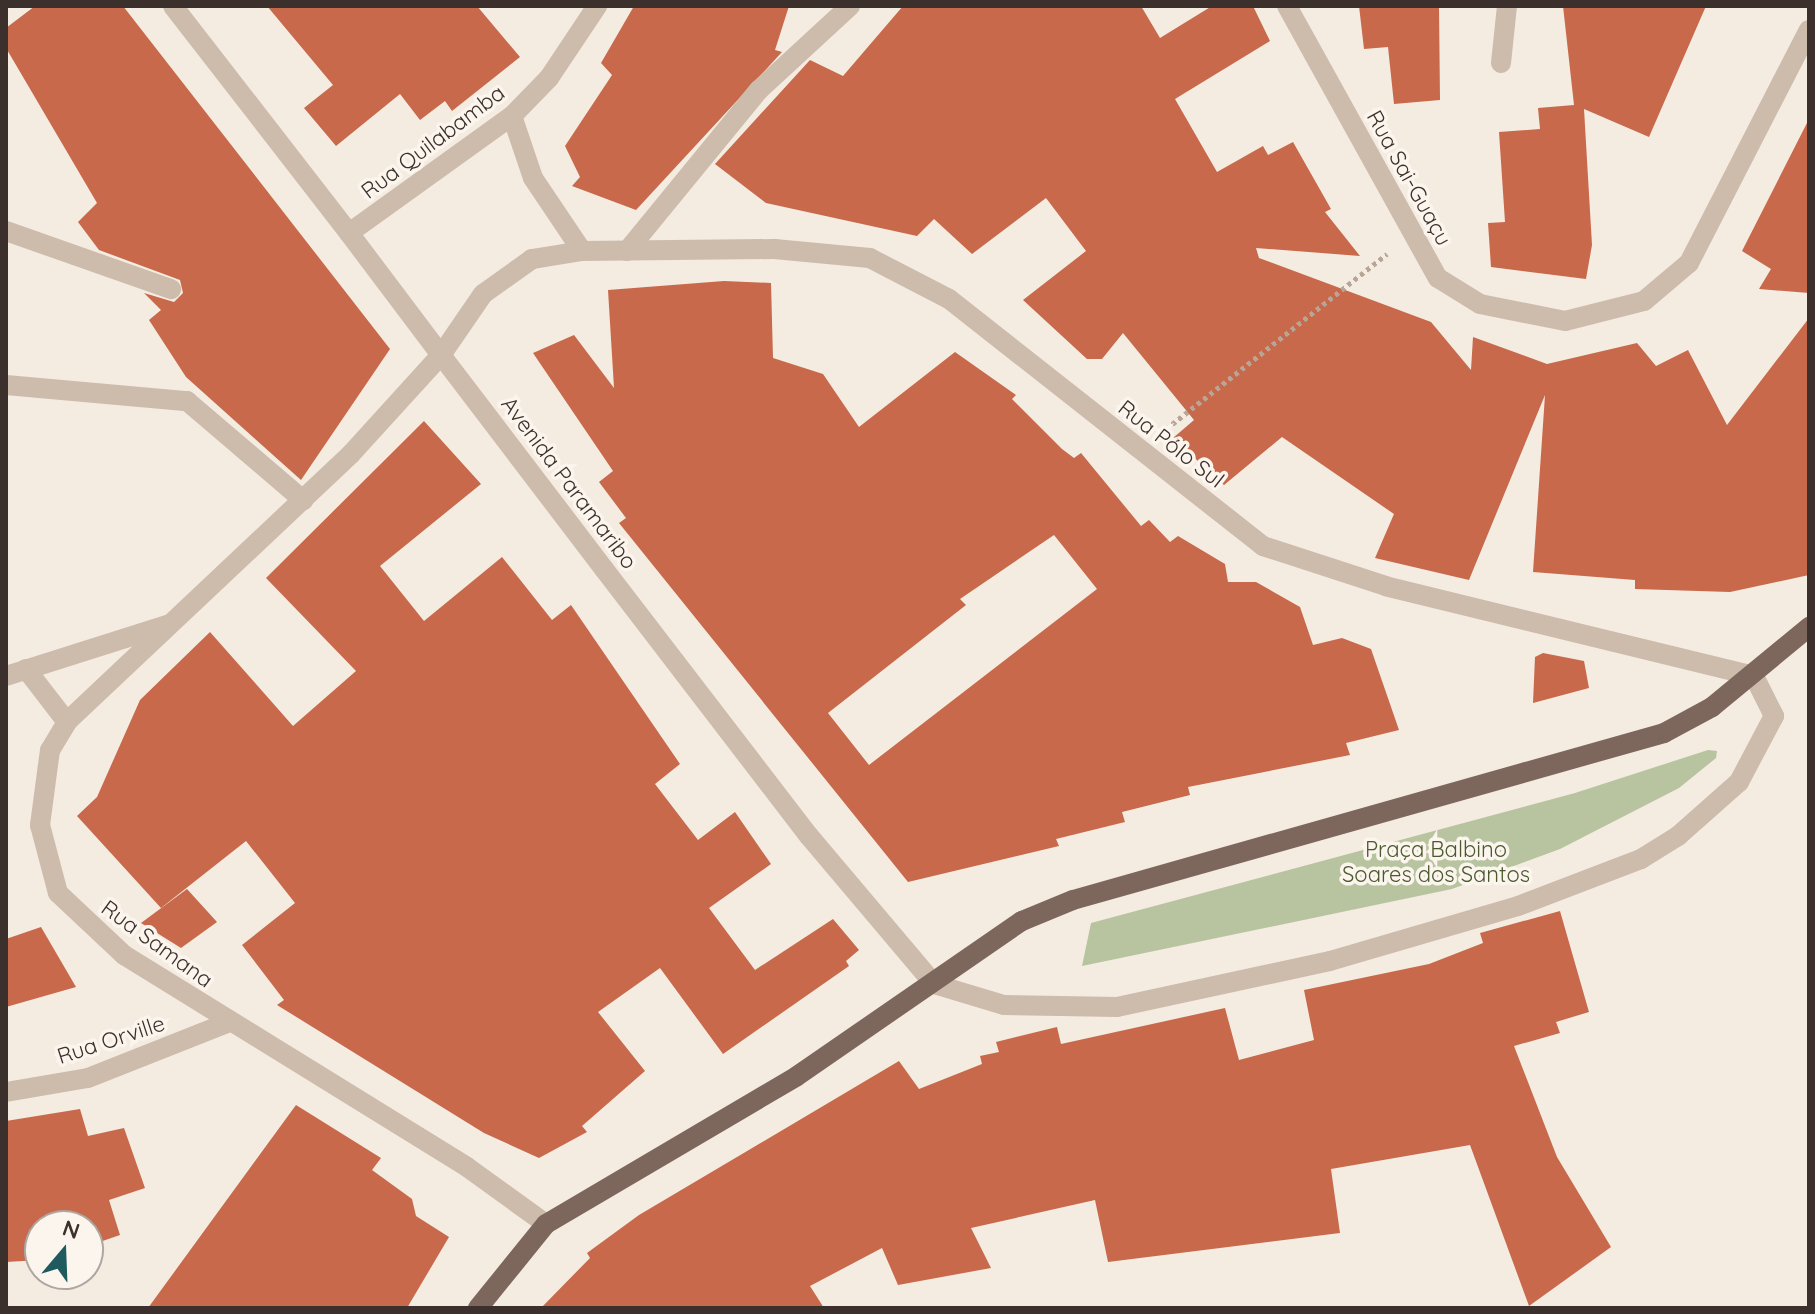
<!DOCTYPE html>
<meta charset="utf-8">
<style>
body{margin:0}
#map{position:relative;width:1815px;height:1314px;overflow:hidden;background:#f4ebe1;font-family:Quicksand,sans-serif}
div>[style]{position:absolute}
[style*='--x']{left:calc(var(--x)*1px);top:calc(var(--y)*1px);width:calc(var(--w)*1px);rotate:calc(var(--a)*1deg)}
.green>*{inset:0;background:#b8c4a0}
.building>*{inset:0;background:#c8694b}
.path>*{height:5px;margin-top:-2.5px;transform-origin:0;background:repeating-linear-gradient(90deg,#b9a596 0 4px,transparent 0 8px)}
.minor>*{height:20px;margin:-10px;padding:0 10px;transform-origin:10px;border-radius:10px;background:#cdbbac}
.major>*{height:20px;margin:-10px;padding:0 10px;transform-origin:10px;border-radius:10px;background:#7d675c}
span{translate:-50% -50%;white-space:nowrap;text-align:center;line-height:1.15;-webkit-text-stroke:7px #fbf5ee;paint-order:stroke}
.street-label{font-size:22px;color:#3b302b}
.park-label{font-size:22px;color:#4a5a2e}
.frame{position:absolute;inset:0;border:8px solid #3b302b;pointer-events:none}
.north{position:absolute;left:24px;top:1210px;width:80px;height:80px;box-sizing:border-box;background:#fbf5ee;border:2px solid #aea6a0;border-radius:50%;rotate:19deg;font-size:22px;font-weight:700;line-height:32px;text-align:center;color:#3b302b}
.north::after{content:'';display:block;margin:auto;width:28px;height:36px;background:#1f5a5e;clip-path:polygon(50% 0,100% 100%,50% 72%,0 100%)}
</style>
<div id="map">
<div class="green">
<i style="clip-path:polygon(1708px 750px,1717px 751px,1716px 758px,1679px 788px,1560px 849px,1452px 889px,1082px 966px,1091px 923px,1575px 793px)"></i>
</div>
<div class="building">
<i style="clip-path:polygon(35px 6px,123px 6px,390px 349px,301px 480px,186px 377px,149px 320px,161px 310px,144px 293px,174px 302px,183px 293px,180px 280px,99px 250px,78px 222px,97px 203px,6px 48px,6px 28px)"></i>
<i style="clip-path:polygon(267px 6px,477px 6px,520px 57px,452px 111px,445px 101px,420px 120px,400px 94px,336px 146px,304px 108px,333px 85px)"></i>
<i style="clip-path:polygon(634px 6px,789px 6px,775px 50px,782px 52px,636px 210px,572px 186px,580px 177px,565px 146px,612px 75px,601px 63px)"></i>
<i style="clip-path:polygon(903px 6px,1141px 6px,1160px 38px,1212px 6px,1253px 6px,1270px 41px,1175px 99px,1217px 172px,1263px 146px,1268px 155px,1293px 142px,1331px 209px,1325px 212px,1360px 256px,1256px 248px,1259px 258px,1431px 322px,1471px 370px,1473px 337px,1547px 364px,1637px 343px,1656px 366px,1688px 350px,1727px 425px,1809px 318px,1809px 575px,1730px 592px,1635px 589px,1635px 580px,1533px 572px,1545px 395px,1469px 580px,1375px 558px,1394px 514px,1282px 437px,1224px 485px,1173px 438px,1194px 420px,1123px 333px,1102px 359px,1087px 359px,1023px 300px,1086px 251px,1046px 198px,972px 254px,934px 219px,917px 236px,766px 203px,715px 164px,810px 60px,843px 76px)"></i>
<i style="clip-path:polygon(1359px 6px,1439px 6px,1440px 100px,1394px 104px,1388px 47px,1364px 49px)"></i>
<i style="clip-path:polygon(1563px 6px,1706px 6px,1649px 137px,1584px 109px,1592px 245px,1586px 279px,1491px 267px,1488px 223px,1505px 222px,1499px 132px,1540px 129px,1538px 108px,1574px 105px)"></i>
<i style="clip-path:polygon(1809px 119px,1809px 293px,1759px 289px,1771px 269px,1742px 251px)"></i>
<i style="clip-path:polygon(evenodd,724px 281px,771px 283px,773px 358px,823px 374px,859px 427px,955px 352px,1016px 395px,1012px 399px,1062px 449px,1074px 458px,1081px 453px,1141px 526px,1149px 520px,1170px 542px,1178px 536px,1225px 564px,1228px 582px,1256px 582px,1300px 607px,1313px 645px,1342px 638px,1371px 649px,1399px 730px,1346px 743px,1350px 755px,1188px 787px,1190px 795px,1122px 812px,1125px 822px,1056px 839px,1059px 846px,908px 882px,619px 523px,626px 518px,599px 482px,613px 471px,533px 353px,574px 335px,614px 388px,608px 290px,724px 281px,1054px 535px,1097px 589px,869px 765px,828px 713px,966px 605px,960px 599px,1054px 535px)"></i>
<i style="clip-path:polygon(424px 421px,481px 484px,380px 566px,424px 621px,502px 557px,552px 620px,571px 605px,680px 764px,655px 784px,698px 840px,735px 812px,771px 864px,709px 908px,755px 970px,833px 919px,859px 950px,846px 961px,849px 966px,723px 1054px,660px 968px,598px 1012px,645px 1071px,582px 1126px,587px 1132px,539px 1158px,484px 1133px,277px 1005px,284px 1000px,242px 945px,295px 903px,246px 841px,161px 908px,77px 816px,97px 797px,140px 700px,210px 632px,293px 726px,356px 671px,266px 578px)"></i>
<i style="clip-path:polygon(1543px 653px,1584px 661px,1589px 688px,1533px 703px,1535px 657px)"></i>
<i style="clip-path:polygon(187px 889px,217px 922px,181px 948px,141px 923px)"></i>
<i style="clip-path:polygon(1560px 911px,1589px 1012px,1556px 1022px,1560px 1033px,1514px 1046px,1557px 1157px,1611px 1247px,1529px 1306px,1470px 1145px,1331px 1169px,1340px 1233px,1108px 1262px,1095px 1200px,971px 1228px,991px 1268px,898px 1285px,882px 1248px,810px 1286px,824px 1308px,541px 1308px,590px 1258px,587px 1253px,639px 1215px,899px 1061px,919px 1089px,982px 1064px,980px 1056px,999px 1052px,996px 1042px,1057px 1027px,1061px 1044px,1225px 1008px,1239px 1060px,1314px 1040px,1304px 990px,1429px 964px,1483px 943px,1480px 933px)"></i>
<i style="clip-path:polygon(41px 927px,76px 987px,6px 1007px,6px 939px)"></i>
<i style="clip-path:polygon(296px 1105px,381px 1158px,372px 1170px,412px 1199px,416px 1216px,449px 1237px,407px 1308px,148px 1308px)"></i>
<i style="clip-path:polygon(80px 1109px,88px 1136px,124px 1128px,145px 1188px,109px 1200px,120px 1235px,88px 1246px,88px 1226px,40px 1226px,40px 1260px,6px 1262px,6px 1121px)"></i>
</div>
<div class="path">
<i style="--x:1166;--y:429;--w:282;--a:-38.4"></i>
</div>
<div class="minor">
<i style="--x:173;--y:6;--w:287;--a:52.2"></i>
<i style="--x:349;--y:233;--w:153;--a:53"></i>
<i style="--x:441;--y:355;--w:269;--a:52.7"></i>
<i style="--x:604;--y:569;--w:337;--a:52.5"></i>
<i style="--x:809;--y:836;--w:194;--a:49.8"></i>
<i style="--x:934;--y:984;--w:73;--a:16.7"></i>
<i style="--x:1004;--y:1005;--w:113;--a:1"></i>
<i style="--x:1117;--y:1007;--w:218;--a:-12.2"></i>
<i style="--x:1330;--y:961;--w:196;--a:-16.3"></i>
<i style="--x:1518;--y:906;--w:132;--a:-20.9"></i>
<i style="--x:1641;--y:859;--w:44;--a:-31.9"></i>
<i style="--x:1678;--y:836;--w:81;--a:-41.5"></i>
<i style="--x:1739;--y:782;--w:75;--a:-62.1"></i>
<i style="--x:1774;--y:716;--w:45;--a:-116.6"></i>
<i style="--x:1754;--y:676;--w:379;--a:-166.3"></i>
<i style="--x:1386;--y:586;--w:129;--a:-162"></i>
<i style="--x:1263;--y:546;--w:400;--a:-141.8"></i>
<i style="--x:949;--y:299;--w:89;--a:-152.6"></i>
<i style="--x:870;--y:258;--w:96;--a:-174.6"></i>
<i style="--x:774;--y:249;--w:192;--a:179.4"></i>
<i style="--x:582;--y:251;--w:51;--a:170.9"></i>
<i style="--x:532;--y:259;--w:60;--a:144.5"></i>
<i style="--x:483;--y:294;--w:74;--a:124.5"></i>
<i style="--x:441;--y:355;--w:134;--a:132.3"></i>
<i style="--x:351;--y:454;--w:390;--a:136.7"></i>
<i style="--x:67;--y:722;--w:33;--a:121"></i>
<i style="--x:50;--y:750;--w:76;--a:97.6"></i>
<i style="--x:40;--y:825;--w:70;--a:75.2"></i>
<i style="--x:58;--y:893;--w:91;--a:43.2"></i>
<i style="--x:124;--y:955;--w:403;--a:31.7"></i>
<i style="--x:467;--y:1167;--w:97;--a:35.8"></i>
<i style="--x:1287;--y:6;--w:311;--a:61"></i>
<i style="--x:1438;--y:278;--w:49;--a:31.8"></i>
<i style="--x:1480;--y:304;--w:87;--a:11.3"></i>
<i style="--x:1565;--y:321;--w:81;--a:-14.2"></i>
<i style="--x:1644;--y:301;--w:59;--a:-40.2"></i>
<i style="--x:1689;--y:263;--w:262;--a:-62.8"></i>
<i style="--x:1501;--y:63;--w:57;--a:-84"></i>
<i style="--x:512;--y:116;--w:65;--a:71.3"></i>
<i style="--x:533;--y:178;--w:88;--a:56.1"></i>
<i style="--x:6;--y:231;--w:175;--a:19.4"></i>
<i style="--x:349;--y:233;--w:201;--a:-35.7"></i>
<i style="--x:512;--y:116;--w:53;--a:-45.8"></i>
<i style="--x:549;--y:78;--w:87;--a:-56.3"></i>
<i style="--x:627;--y:251;--w:208;--a:-50.7"></i>
<i style="--x:759;--y:90;--w:124;--a:-42.7"></i>
<i style="--x:6;--y:385;--w:182;--a:5.1"></i>
<i style="--x:187;--y:401;--w:153;--a:40.5"></i>
<i style="--x:26;--y:669;--w:67;--a:52.3"></i>
<i style="--x:6;--y:676;--w:172;--a:-17.6"></i>
<i style="--x:6;--y:1092;--w:83;--a:-9.7"></i>
<i style="--x:88;--y:1078;--w:149;--a:-21.6"></i>
</div>
<div class="major">
<i style="--x:478;--y:1308;--w:108;--a:-51"></i>
<i style="--x:546;--y:1224;--w:291;--a:-30.5"></i>
<i style="--x:797;--y:1076;--w:273;--a:-34.6"></i>
<i style="--x:1022;--y:921;--w:55;--a:-22.4"></i>
<i style="--x:1073;--y:900;--w:614;--a:-15.78"></i>
<i style="--x:1664;--y:733;--w:55;--a:-28.4"></i>
<i style="--x:1712;--y:707;--w:126;--a:-39.5"></i>
</div>
<div class="street-label">
<span style="left:433px;top:142px;rotate:-37deg">Rua Quilabamba</span>
<span style="left:1409px;top:178px;rotate:61deg">Rua Sai-Guaçu</span>
<span style="left:1171px;top:444px;rotate:38deg">Rua Pólo Sul</span>
<span style="left:569px;top:483px;rotate:53deg">Avenida Paramaribo</span>
<span style="left:157px;top:944px;rotate:36deg">Rua Samana</span>
<span style="left:111px;top:1040px;rotate:-18deg">Rua Orville</span>
</div>
<div class="park-label">
<span style="left:1436px;top:862px">Praça Balbino<br>Soares dos Santos</span>
</div>
<div class="frame"></div>
<div class="north">N</div>
</div>
